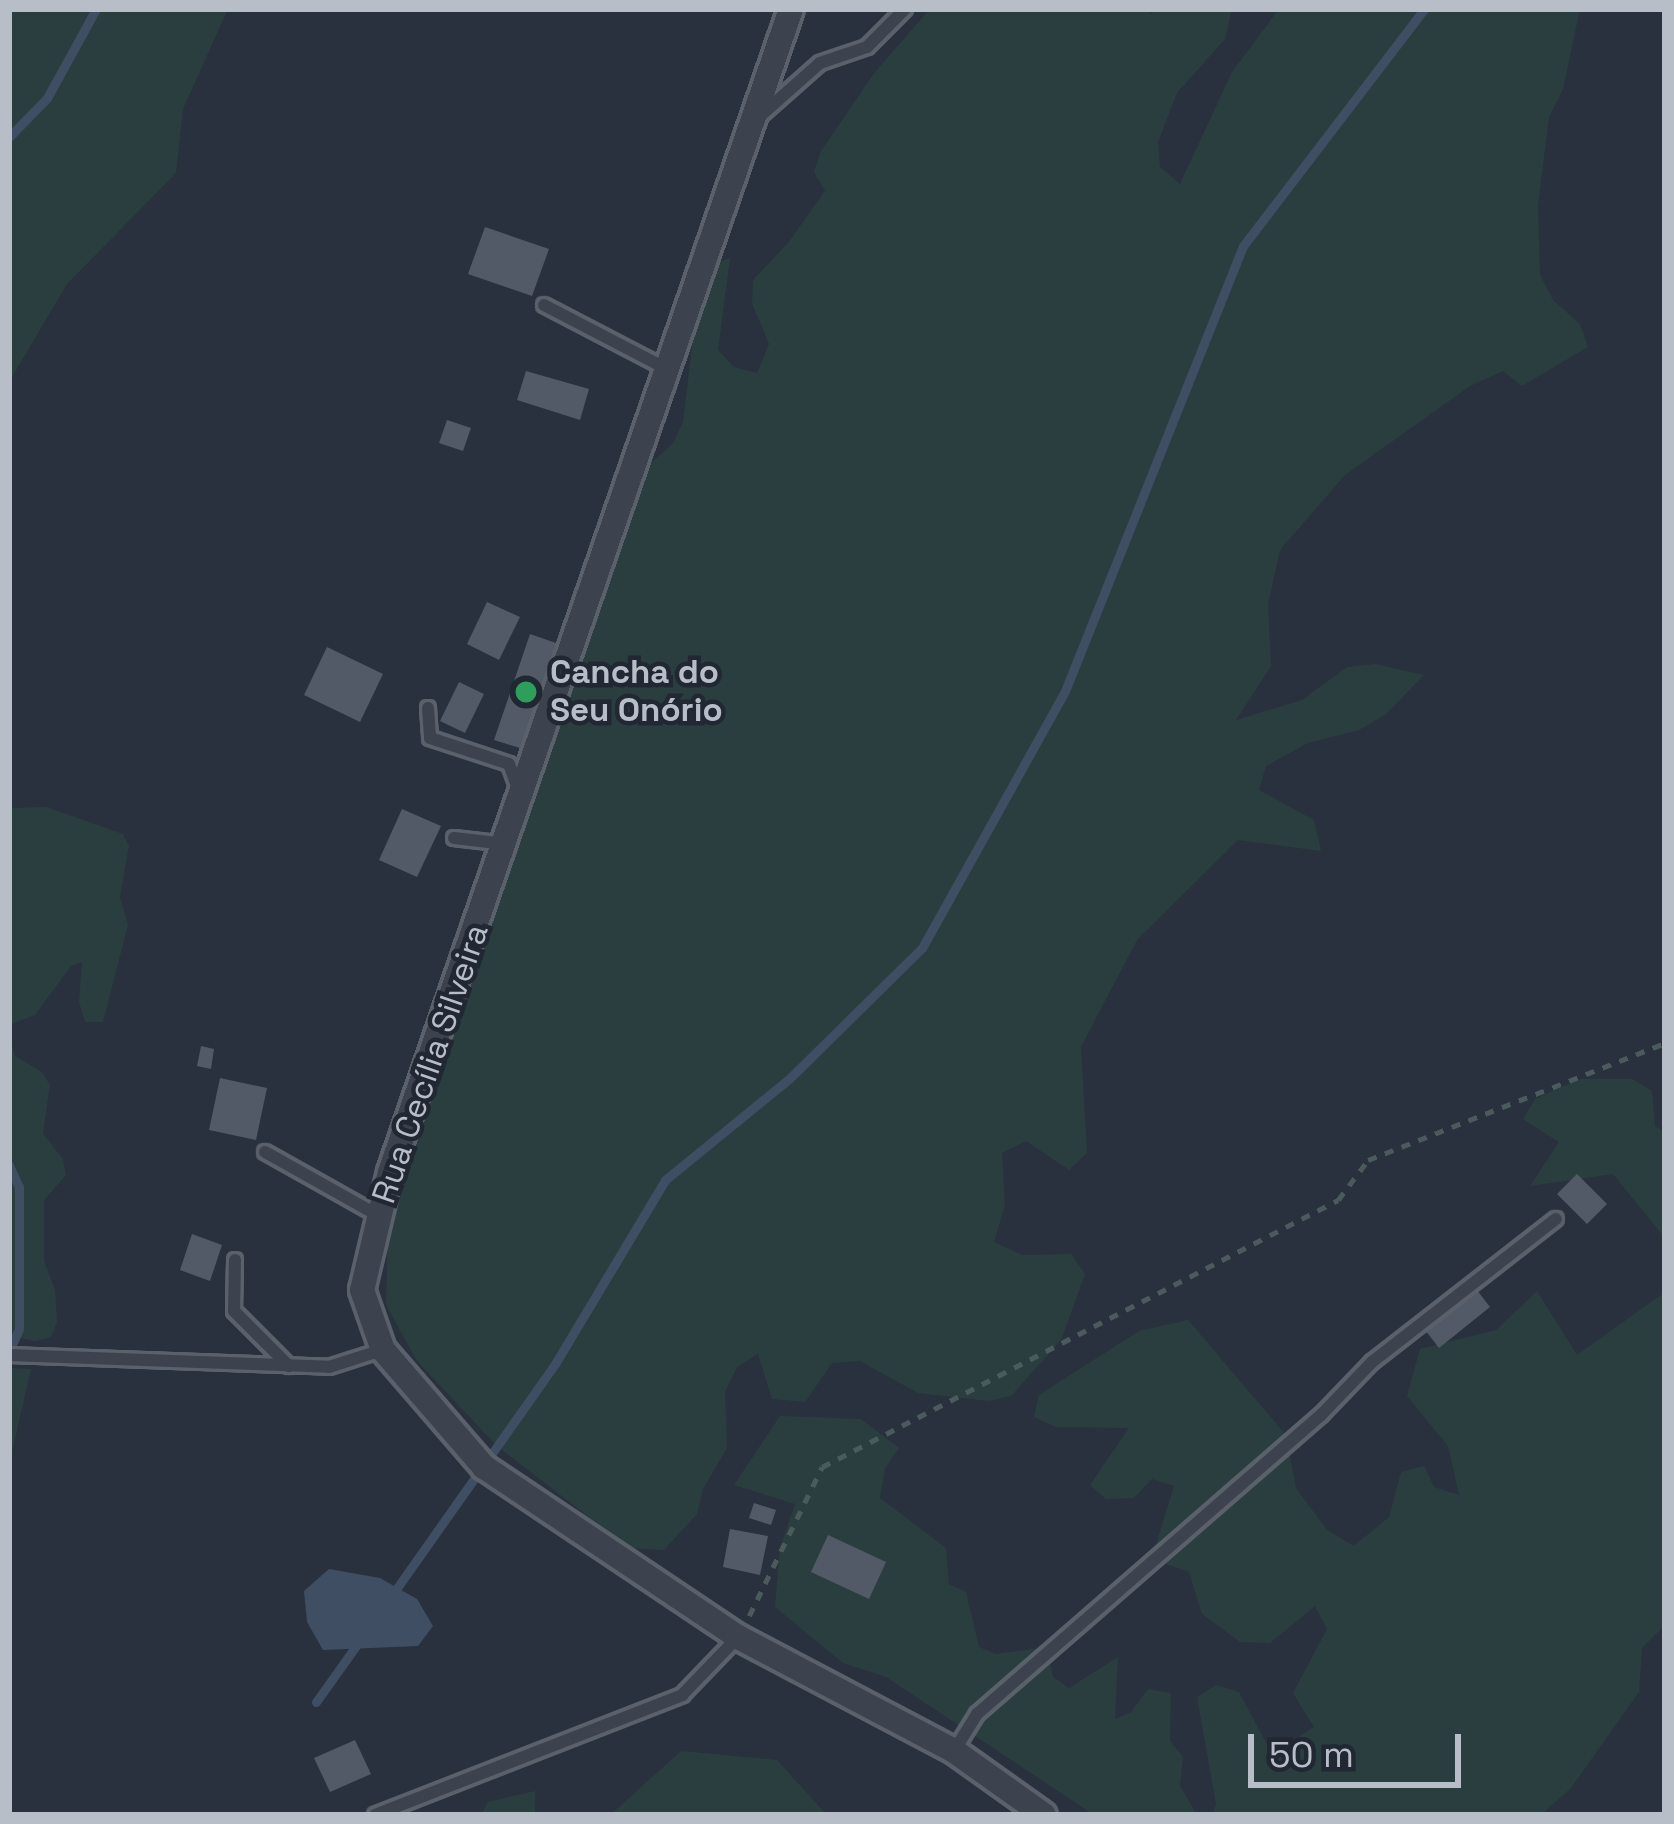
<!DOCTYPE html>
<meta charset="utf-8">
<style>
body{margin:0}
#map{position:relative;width:1674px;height:1824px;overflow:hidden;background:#28313d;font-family:"Space Grotesk",sans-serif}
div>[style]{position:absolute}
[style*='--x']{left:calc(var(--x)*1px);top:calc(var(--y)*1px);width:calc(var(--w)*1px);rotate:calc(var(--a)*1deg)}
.green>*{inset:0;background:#2b3e3f}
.water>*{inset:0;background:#404e64}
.stream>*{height:9px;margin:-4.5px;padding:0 4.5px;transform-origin:4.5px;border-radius:4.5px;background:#404e64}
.building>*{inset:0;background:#525a68}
.path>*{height:4.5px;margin-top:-2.25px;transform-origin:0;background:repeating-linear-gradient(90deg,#4a5a5d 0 9px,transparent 0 18px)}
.roads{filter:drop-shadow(3px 0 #5a616b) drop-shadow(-3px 0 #5a616b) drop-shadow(0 3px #5a616b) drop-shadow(0 -3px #5a616b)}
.lane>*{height:12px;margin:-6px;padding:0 6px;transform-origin:6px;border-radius:6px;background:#3c434e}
.street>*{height:24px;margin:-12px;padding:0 12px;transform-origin:12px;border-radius:12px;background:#3c434e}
.dots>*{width:33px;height:33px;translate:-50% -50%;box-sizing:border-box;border:6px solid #212833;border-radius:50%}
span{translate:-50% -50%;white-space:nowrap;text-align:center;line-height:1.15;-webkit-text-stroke:9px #212833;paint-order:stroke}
.poi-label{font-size:33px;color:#b8bec8;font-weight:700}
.left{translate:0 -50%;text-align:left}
.street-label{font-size:33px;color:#b8bec8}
.frame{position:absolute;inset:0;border:12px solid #b8bec8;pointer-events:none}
.scale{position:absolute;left:1248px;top:1734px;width:213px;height:54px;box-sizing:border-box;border:6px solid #b8bec8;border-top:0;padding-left:15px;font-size:36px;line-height:42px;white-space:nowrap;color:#b8bec8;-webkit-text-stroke:9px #212833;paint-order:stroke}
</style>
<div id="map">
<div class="green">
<i style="clip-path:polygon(9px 9px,228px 9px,183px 109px,176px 173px,67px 284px,9px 382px)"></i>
<i style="clip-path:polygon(930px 9px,1149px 9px,1150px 15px,1154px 9px,1232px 9px,1225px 39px,1177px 93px,1158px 142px,1160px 167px,1180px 184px,1232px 72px,1279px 9px,1580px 9px,1563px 89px,1549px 117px,1538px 206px,1540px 275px,1553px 300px,1580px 324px,1588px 347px,1522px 386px,1503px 371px,1470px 386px,1345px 475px,1280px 550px,1268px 604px,1271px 666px,1236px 720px,1302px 700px,1347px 667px,1375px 664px,1424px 675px,1386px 714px,1359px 730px,1308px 743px,1266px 766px,1259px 790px,1314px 820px,1321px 851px,1238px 840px,1137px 940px,1081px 1047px,1087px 1153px,1069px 1170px,1026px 1141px,1002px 1153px,1005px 1205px,994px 1242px,1022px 1255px,1071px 1254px,1085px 1274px,1061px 1340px,1011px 1396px,989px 1401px,918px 1393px,860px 1361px,832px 1363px,805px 1402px,772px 1399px,758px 1354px,737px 1367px,725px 1392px,727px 1448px,703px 1489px,697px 1514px,664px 1550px,629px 1548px,497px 1446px,417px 1361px,386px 1305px,388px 1229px,634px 479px,673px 443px,683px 422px,699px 288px,708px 267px,730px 258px,718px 350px,734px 367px,757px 373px,769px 344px,752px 303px,753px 280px,788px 243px,825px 191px,814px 172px,821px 151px,875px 72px)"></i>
<i style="clip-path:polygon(46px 807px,123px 834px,129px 846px,120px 897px,128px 925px,103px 1022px,85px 1022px,79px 1002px,82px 962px,71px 966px,35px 1015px,9px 1025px,9px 808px)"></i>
<i style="clip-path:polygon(9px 1033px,15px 1056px,42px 1072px,50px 1085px,43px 1134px,63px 1159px,66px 1175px,44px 1200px,44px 1261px,55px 1290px,57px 1322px,51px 1337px,35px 1341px,9px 1336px)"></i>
<i style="clip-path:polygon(1580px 1079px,1632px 1079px,1652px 1091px,1655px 1126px,1665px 1132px,1665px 1238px,1613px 1174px,1530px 1186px,1559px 1142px,1523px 1119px,1535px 1099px)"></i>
<i style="clip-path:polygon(1537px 1291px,1577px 1355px,1665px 1292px,1665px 1625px,1642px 1648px,1639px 1692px,1571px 1788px,1541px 1815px,1212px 1815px,1216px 1804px,1197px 1697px,1216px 1685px,1239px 1692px,1270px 1750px,1292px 1741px,1314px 1727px,1293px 1693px,1327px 1629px,1315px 1606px,1270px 1643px,1240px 1642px,1202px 1614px,1189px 1572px,1166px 1564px,1147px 1574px,1174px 1486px,1152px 1479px,1134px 1498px,1106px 1499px,1090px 1485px,1129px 1428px,1056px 1427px,1034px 1417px,1039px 1395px,1139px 1331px,1188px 1320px,1286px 1435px,1296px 1488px,1327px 1530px,1354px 1546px,1389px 1517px,1401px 1472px,1424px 1466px,1434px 1487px,1459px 1495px,1448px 1446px,1407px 1396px,1420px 1349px,1496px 1330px)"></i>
<i style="clip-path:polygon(9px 1368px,31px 1369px,9px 1465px)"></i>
<i style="clip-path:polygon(780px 1416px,861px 1419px,899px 1448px,885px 1468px,880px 1498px,946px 1548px,949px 1584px,966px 1592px,979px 1647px,996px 1654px,1047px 1647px,1053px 1677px,1069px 1688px,1118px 1657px,1115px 1719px,1131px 1712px,1148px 1689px,1171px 1693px,1170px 1741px,1183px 1757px,1180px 1786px,1197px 1815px,1094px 1815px,886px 1677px,843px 1663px,775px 1607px,780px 1548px,795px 1504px,734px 1485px)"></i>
<i style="clip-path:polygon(681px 1751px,777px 1760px,827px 1815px,610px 1815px)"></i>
<i style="clip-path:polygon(535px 1791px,535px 1815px,481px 1815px,488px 1802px)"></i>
</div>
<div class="water">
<i style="clip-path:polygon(329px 1569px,380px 1578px,417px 1599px,433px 1626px,418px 1646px,323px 1650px,307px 1622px,304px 1591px)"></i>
</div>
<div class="stream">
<i style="--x:9;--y:137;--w:54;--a:-45.7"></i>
<i style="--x:47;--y:98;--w:102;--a:-61.2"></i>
<i style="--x:9;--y:1165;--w:24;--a:66"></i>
<i style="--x:19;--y:1187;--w:142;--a:90"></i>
<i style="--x:19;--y:1329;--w:24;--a:114"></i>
<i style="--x:392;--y:1595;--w:283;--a:-54.8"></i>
<i style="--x:555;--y:1364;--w:214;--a:-59.1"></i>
<i style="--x:665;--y:1180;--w:161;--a:-39.2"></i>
<i style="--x:790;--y:1078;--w:185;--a:-44.6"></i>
<i style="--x:922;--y:948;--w:294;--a:-60.9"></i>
<i style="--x:1065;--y:691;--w:479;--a:-68.2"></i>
<i style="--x:1243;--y:246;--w:298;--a:-52.6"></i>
<i style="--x:316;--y:1702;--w:72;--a:-54.6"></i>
</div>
<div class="building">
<i style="clip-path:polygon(485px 227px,549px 249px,532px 296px,468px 274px)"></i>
<i style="clip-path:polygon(526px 371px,589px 389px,580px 420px,517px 400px)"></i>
<i style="clip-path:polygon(447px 420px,471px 428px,463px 451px,439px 443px)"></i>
<i style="clip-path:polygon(487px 602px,520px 617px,499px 660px,467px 644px)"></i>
<i style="clip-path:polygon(530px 634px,559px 644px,523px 749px,494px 740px)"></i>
<i style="clip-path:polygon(327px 647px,383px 674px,360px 722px,304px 695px)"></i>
<i style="clip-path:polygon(459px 682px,484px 694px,465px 733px,440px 721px)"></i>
<i style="clip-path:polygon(402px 809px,441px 826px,417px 877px,379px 860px)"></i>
<i style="clip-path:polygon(201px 1046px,214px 1049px,211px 1069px,197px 1066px)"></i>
<i style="clip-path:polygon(220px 1078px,267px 1088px,256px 1140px,209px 1130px)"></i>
<i style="clip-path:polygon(1577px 1174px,1607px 1204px,1587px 1224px,1557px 1194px)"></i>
<i style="clip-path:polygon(192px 1234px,222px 1245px,210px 1281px,180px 1270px)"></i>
<i style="clip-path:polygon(1473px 1285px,1490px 1307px,1439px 1348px,1422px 1326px)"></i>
<i style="clip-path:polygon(754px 1503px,776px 1510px,771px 1525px,749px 1518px)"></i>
<i style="clip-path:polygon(730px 1529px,768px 1536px,760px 1575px,723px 1567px)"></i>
<i style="clip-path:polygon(828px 1535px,886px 1562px,869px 1599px,811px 1572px)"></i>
<i style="clip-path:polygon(355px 1740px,371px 1774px,330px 1792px,314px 1758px)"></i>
</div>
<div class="path">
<i style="--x:749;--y:1616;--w:166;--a:-63.9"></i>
<i style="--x:822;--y:1467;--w:581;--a:-27.36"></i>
<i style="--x:1338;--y:1200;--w:50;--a:-53.1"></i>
<i style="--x:1368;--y:1160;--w:319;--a:-21.5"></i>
</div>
<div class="roads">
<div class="lane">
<i style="--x:759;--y:117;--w:81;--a:-41.5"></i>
<i style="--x:820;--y:63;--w:50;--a:-18.8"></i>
<i style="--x:867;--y:47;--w:54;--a:-45"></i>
<i style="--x:544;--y:305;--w:139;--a:27.5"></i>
<i style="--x:428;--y:708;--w:30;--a:86"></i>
<i style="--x:430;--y:738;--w:83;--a:18.2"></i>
<i style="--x:509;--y:764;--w:30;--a:70"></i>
<i style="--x:454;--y:838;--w:52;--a:6.6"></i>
<i style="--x:265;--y:1152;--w:131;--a:29.3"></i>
<i style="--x:235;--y:1260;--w:51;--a:91.1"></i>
<i style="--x:234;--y:1311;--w:78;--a:45"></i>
<i style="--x:9;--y:1355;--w:320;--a:2.1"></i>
<i style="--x:329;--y:1367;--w:56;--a:-17.8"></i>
<i style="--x:954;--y:1751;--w:44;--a:-58.1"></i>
<i style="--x:977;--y:1714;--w:456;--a:-41"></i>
<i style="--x:1321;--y:1415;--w:74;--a:-46.1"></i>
<i style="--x:1372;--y:1362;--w:233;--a:-37.9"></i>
<i style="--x:375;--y:1815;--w:330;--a:-21.3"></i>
<i style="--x:682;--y:1695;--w:81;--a:-46"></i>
</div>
<div class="street">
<i style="--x:791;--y:9;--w:1230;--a:109.02"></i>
<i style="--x:390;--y:1172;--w:121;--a:103.3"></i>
<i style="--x:362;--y:1290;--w:64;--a:70.7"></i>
<i style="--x:383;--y:1350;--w:155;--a:49.2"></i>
<i style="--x:484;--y:1467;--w:306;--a:33.8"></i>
<i style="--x:738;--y:1637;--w:244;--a:27.8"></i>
<i style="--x:954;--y:1751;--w:110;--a:35.4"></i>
</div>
</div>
<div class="dots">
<i style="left:526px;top:692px;background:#2e9e5b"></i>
</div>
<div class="poi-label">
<span class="left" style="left:550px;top:692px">Cancha do<br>Seu Onório</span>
</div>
<div class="street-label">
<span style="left:431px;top:1064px;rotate:-71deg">Rua Cecília Silveira</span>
</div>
<div class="frame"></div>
<div class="scale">50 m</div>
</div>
